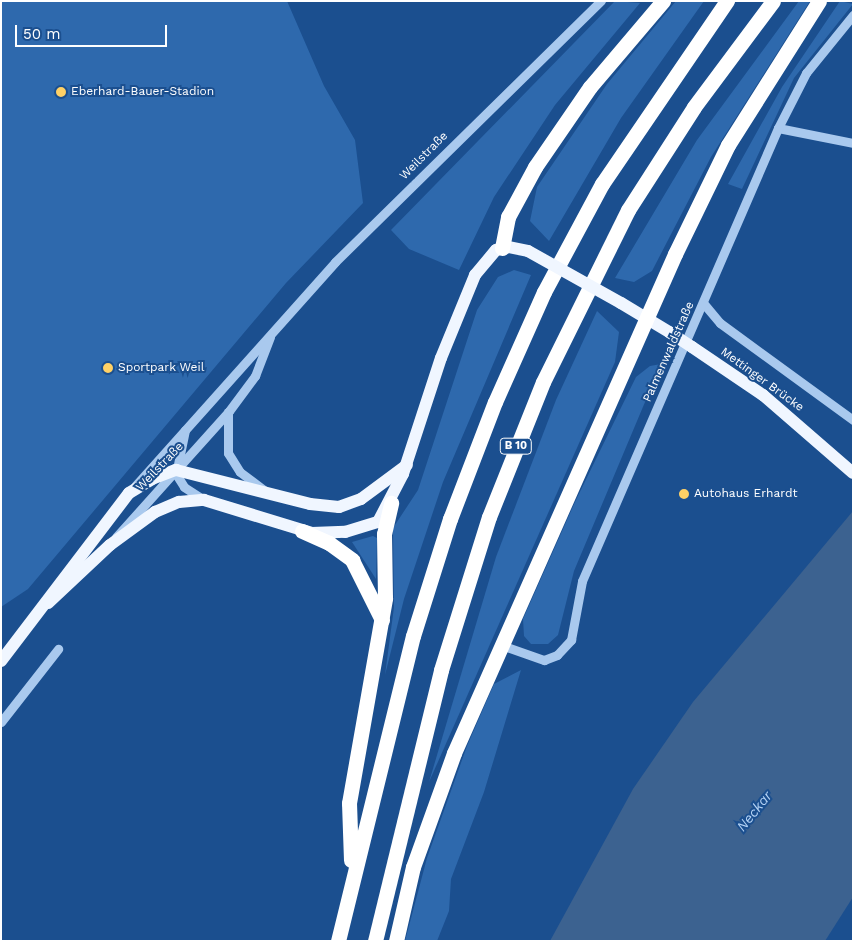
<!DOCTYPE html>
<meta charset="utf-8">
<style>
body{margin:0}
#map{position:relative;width:854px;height:942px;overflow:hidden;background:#1b4f8f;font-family:"Work Sans",sans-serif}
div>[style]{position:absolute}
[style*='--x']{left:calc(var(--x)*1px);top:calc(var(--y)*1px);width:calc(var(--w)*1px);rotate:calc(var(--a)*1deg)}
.green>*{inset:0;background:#2e69ad}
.water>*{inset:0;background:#3c6290}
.minor>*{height:9px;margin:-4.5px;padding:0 4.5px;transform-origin:4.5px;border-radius:4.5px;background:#a9c9ee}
.major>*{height:12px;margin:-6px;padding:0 6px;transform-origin:6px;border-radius:6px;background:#f0f6ff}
.highway>*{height:15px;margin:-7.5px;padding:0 7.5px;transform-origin:7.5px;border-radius:7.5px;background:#fff}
.major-bridge>*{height:12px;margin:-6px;padding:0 6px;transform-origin:6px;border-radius:6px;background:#f0f6ff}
.dots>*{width:14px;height:14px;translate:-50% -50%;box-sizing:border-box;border:2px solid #1b4f8f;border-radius:50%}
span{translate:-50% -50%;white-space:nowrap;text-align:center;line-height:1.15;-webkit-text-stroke:4px #1b4f8f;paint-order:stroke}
.shield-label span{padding:1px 4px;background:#1b4f8f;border:1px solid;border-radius:4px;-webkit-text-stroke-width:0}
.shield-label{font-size:11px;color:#fff;font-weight:700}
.poi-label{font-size:12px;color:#fff}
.left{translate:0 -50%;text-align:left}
.street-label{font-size:12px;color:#fff}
.water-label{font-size:14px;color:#b5d3f5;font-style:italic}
.frame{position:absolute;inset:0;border:2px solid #fff;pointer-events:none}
.scale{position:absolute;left:15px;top:25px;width:152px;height:22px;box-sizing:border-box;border:2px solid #fff;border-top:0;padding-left:6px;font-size:15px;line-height:18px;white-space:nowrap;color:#fff;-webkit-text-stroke:4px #1b4f8f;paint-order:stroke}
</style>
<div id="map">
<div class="green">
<i style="clip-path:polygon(1px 1px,287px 1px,324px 86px,355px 140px,363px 203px,286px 283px,28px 589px,1px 607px)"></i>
<i style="clip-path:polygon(615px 1px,640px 3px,555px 105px,494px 197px,459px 270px,409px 249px,391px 230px)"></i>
<i style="clip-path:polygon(676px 1px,704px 1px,621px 118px,549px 241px,530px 221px,537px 187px,607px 84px)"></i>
<i style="clip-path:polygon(799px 1px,810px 1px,711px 157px,652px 271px,634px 282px,615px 278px,697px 140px)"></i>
<i style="clip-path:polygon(840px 1px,853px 4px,794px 78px,742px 189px,728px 184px,782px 87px)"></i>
<i style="clip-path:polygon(514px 270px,531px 275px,443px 482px,404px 599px,385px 675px,394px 607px,393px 528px,418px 490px,477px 310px,498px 277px)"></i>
<i style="clip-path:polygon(597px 311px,619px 332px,615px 362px,429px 782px,496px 557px,556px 400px)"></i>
<i style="clip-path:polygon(661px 364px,574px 571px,558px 635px,548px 644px,531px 644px,524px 636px,523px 619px,575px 502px,636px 377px,650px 366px)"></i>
<i style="clip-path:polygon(373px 536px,377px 538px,376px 579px,352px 542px)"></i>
<i style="clip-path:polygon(521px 670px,484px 792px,451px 879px,449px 911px,437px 941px,405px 941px,427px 858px,467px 746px,494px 684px)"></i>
</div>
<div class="water">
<i style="clip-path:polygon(853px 511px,853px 897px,825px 941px,550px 941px,633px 789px,693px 702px)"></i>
</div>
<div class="minor">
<i style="--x:778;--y:128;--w:76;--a:11.3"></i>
<i style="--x:704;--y:304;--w:25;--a:50"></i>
<i style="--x:720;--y:323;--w:165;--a:36.1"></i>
<i style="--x:228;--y:412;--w:41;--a:90"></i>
<i style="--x:228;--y:453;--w:22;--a:58"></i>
<i style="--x:240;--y:472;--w:30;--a:37"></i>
<i style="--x:185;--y:430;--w:45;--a:101.6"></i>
<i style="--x:176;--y:474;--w:15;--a:58"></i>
<i style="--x:184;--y:487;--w:24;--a:33"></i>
<i style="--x:135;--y:486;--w:300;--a:-48.2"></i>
<i style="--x:335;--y:262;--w:373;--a:-44.5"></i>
<i style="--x:116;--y:537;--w:169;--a:-48.1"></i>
<i style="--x:229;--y:411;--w:44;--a:-53.4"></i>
<i style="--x:255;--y:376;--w:42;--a:-69"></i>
<i style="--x:501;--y:645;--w:46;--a:19.2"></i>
<i style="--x:544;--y:660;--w:14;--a:-21"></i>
<i style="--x:557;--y:655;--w:21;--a:-47"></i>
<i style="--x:571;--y:640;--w:60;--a:-79.4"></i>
<i style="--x:582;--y:581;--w:494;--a:-66.6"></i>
<i style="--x:778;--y:128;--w:62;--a:-63"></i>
<i style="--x:806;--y:73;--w:75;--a:-51"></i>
<i style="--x:1;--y:722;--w:93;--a:-52"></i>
</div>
<div class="major">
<i style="--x:621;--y:303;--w:56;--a:31.1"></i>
<i style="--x:692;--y:347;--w:86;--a:34.1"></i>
<i style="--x:763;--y:395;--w:119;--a:40.9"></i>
<i style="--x:48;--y:603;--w:85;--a:-43.1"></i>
<i style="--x:110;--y:545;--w:56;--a:-36.3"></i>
<i style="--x:155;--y:512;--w:26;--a:-23"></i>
<i style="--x:179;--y:502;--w:25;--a:-5"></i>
<i style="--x:204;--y:500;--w:113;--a:17"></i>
<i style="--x:312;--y:533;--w:33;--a:-2"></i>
<i style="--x:345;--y:532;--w:34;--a:-17"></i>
<i style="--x:378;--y:522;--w:54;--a:-62.5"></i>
<i style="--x:403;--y:474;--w:122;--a:-71.9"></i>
<i style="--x:441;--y:358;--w:90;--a:-67.7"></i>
<i style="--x:475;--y:275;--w:33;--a:-50"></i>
<i style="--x:496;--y:250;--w:12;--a:-14"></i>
<i style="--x:508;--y:247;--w:20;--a:11"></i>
<i style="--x:1;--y:661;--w:211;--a:-52.7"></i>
<i style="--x:129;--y:493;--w:27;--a:-31"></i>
<i style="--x:152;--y:479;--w:26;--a:-21"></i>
<i style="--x:176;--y:470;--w:138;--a:14.2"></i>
<i style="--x:310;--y:504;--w:29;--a:6"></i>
<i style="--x:339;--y:507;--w:23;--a:-20"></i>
<i style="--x:361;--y:499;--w:57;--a:-36.5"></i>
</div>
<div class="highway">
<i style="--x:502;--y:248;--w:32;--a:-79"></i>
<i style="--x:508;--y:217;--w:57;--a:-61.6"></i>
<i style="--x:535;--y:167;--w:97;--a:-55.5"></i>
<i style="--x:590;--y:87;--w:113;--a:-49.7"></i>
<i style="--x:302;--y:531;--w:30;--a:24"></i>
<i style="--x:329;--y:543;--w:29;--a:36"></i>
<i style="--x:352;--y:560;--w:67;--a:63.4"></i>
<i style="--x:351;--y:860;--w:57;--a:-92"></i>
<i style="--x:349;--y:803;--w:208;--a:-80"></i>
<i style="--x:385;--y:598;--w:64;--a:-90.9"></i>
<i style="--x:384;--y:534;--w:32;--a:-77"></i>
<i style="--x:338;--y:941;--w:314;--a:-76.2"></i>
<i style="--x:413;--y:636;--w:123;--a:-72.5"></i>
<i style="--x:450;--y:519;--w:125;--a:-69"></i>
<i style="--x:495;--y:402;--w:120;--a:-66"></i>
<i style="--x:544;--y:292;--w:123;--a:-61.8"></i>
<i style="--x:602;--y:184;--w:222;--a:-55.7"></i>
<i style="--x:375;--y:941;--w:279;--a:-76.3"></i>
<i style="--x:441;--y:670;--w:160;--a:-72.6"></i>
<i style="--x:489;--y:517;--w:145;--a:-68.2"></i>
<i style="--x:543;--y:382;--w:192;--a:-63.7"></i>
<i style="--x:628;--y:210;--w:122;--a:-57.3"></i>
<i style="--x:694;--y:107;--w:132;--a:-53.3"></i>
<i style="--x:396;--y:941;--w:76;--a:-77.1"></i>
<i style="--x:413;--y:867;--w:121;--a:-70.2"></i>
<i style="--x:454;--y:753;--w:546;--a:-66.11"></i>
<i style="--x:675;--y:254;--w:121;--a:-64.1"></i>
<i style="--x:728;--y:145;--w:170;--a:-57.7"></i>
</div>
<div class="major-bridge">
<i style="--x:528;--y:251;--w:107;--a:29.2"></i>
<i style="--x:669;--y:332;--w:27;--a:33"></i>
</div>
<div class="dots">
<i style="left:61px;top:92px;background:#ffd166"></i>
<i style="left:108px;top:368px;background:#ffd166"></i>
<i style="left:684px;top:494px;background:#ffd166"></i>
</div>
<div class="shield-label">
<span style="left:516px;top:446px">B 10</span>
</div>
<div class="poi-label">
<span class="left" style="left:71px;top:92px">Eberhard-Bauer-Stadion</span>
<span class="left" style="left:118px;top:368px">Sportpark Weil</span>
<span class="left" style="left:694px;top:494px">Autohaus Erhardt</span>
</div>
<div class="street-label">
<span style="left:424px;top:156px;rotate:-45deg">Weilstraße</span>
<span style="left:669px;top:352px;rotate:-66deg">Palmenwaldstraße</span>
<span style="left:762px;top:380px;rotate:36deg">Mettinger Brücke</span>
<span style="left:160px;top:467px;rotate:-46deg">Weilstraße</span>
</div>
<div class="water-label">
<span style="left:754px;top:811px;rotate:-51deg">Neckar</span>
</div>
<div class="frame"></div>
<div class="scale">50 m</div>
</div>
